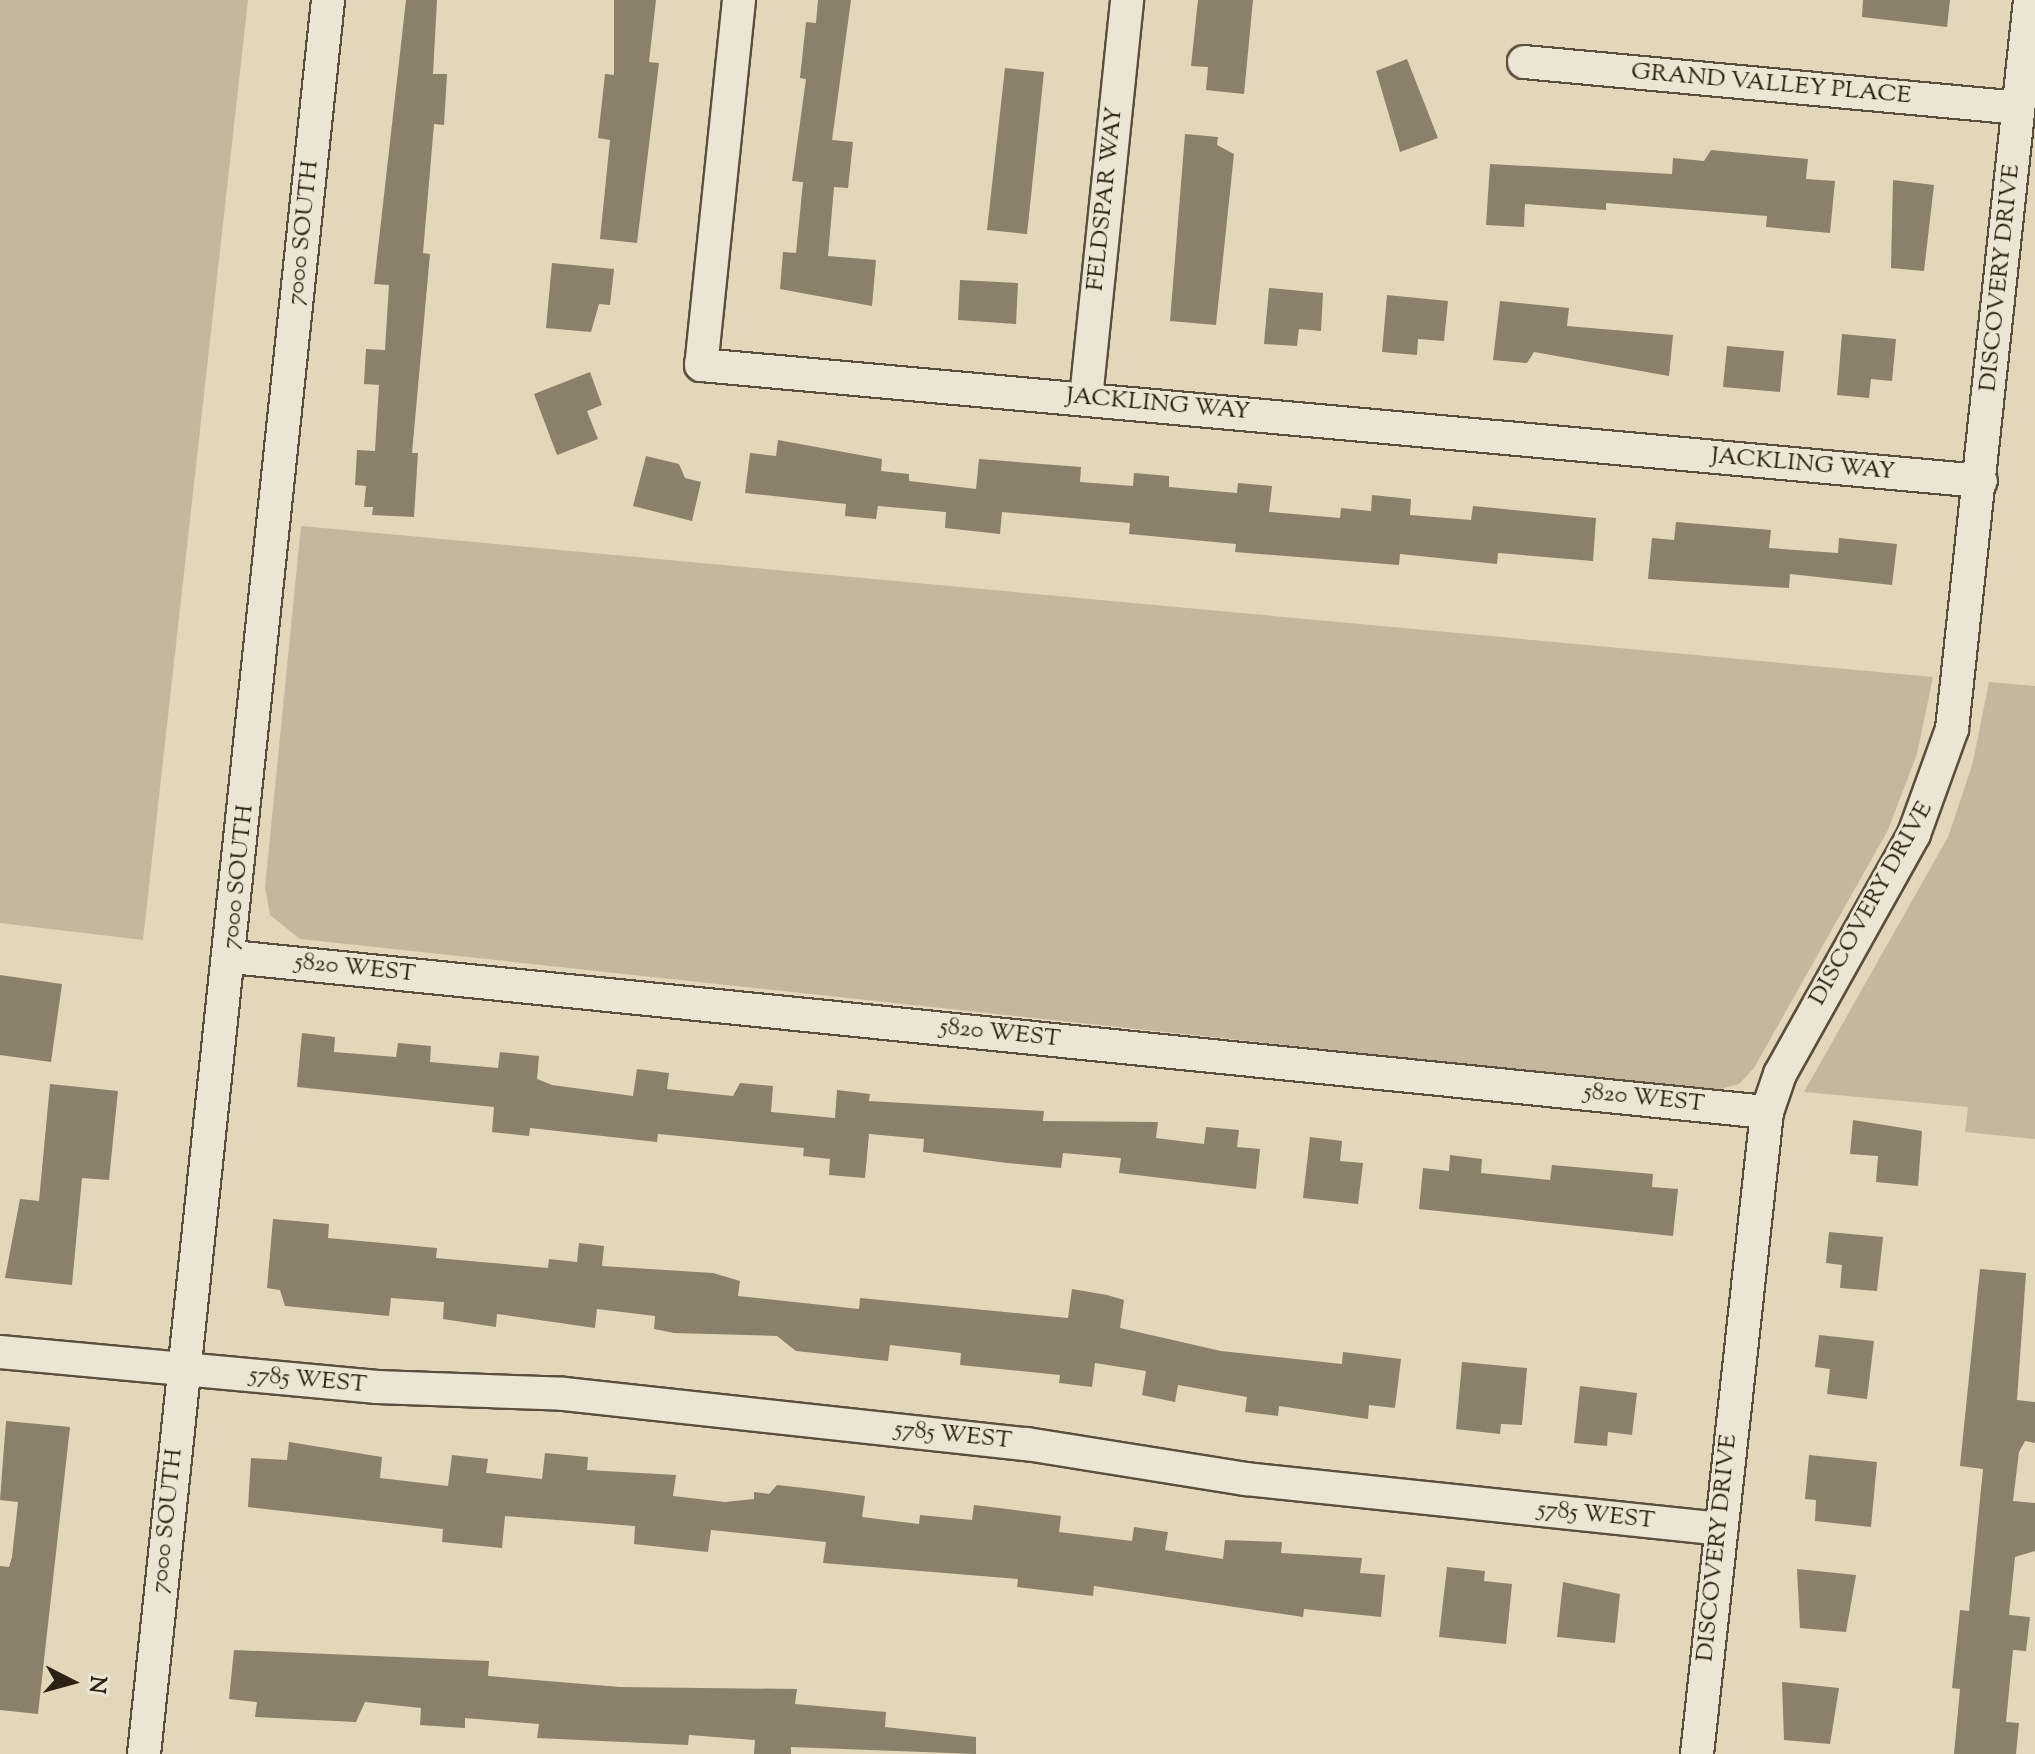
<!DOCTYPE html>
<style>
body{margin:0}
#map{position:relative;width:2035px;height:1754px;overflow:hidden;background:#e2d7bb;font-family:"Sorts Mill Goudy",serif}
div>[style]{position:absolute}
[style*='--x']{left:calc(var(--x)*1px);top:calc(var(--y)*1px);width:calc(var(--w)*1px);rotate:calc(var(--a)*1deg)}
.green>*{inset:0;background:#c3b89e}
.building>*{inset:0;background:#8b8069}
.roads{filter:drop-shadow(2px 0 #5a4e3c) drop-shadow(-2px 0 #5a4e3c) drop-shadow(0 2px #5a4e3c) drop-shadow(0 -2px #5a4e3c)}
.minor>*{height:32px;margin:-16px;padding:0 16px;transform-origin:16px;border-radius:16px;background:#ece5d3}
span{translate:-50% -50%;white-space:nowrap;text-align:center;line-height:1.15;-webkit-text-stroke:6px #ece5d3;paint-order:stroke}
.street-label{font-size:24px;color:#2d2111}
.north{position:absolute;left:32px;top:1642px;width:80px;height:80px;-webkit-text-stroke:6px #ece5d3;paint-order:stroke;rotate:96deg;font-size:22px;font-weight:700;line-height:32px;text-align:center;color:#2d2111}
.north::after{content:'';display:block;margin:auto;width:28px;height:36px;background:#2d2111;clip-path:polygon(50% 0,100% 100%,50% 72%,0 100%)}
</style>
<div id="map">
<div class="green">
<i style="clip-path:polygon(0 0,248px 0,143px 940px,0 923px)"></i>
<i style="clip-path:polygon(301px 526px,1933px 677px,1917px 754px,1888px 830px,1754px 1068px,1739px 1084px,1713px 1091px,300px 939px,270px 915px,265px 887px)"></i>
<i style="clip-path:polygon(1989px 682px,2035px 686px,2035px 1139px,1965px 1132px,1968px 1107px,1804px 1092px,1948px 837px,1973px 762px)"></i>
</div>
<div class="building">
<i style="clip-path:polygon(406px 0,437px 0,433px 74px,447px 74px,444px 125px,434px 124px,423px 253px,430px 254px,412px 453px,418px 453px,414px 517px,372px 515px,373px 507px,364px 507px,366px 486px,355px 485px,357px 450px,375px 451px,379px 385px,364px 384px,366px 349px,385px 350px,389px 285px,374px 284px)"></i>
<i style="clip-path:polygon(614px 0,656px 0,649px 62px,659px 63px,637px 243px,600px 239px,610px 140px,598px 138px,605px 74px,614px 75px)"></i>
<i style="clip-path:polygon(818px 0,851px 0,832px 140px,853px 142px,848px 188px,834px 187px,828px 256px,876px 260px,872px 306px,780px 289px,783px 252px,796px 253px,803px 182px,792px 181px,806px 79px,800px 78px,806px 22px,816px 23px)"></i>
<i style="clip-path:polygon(1198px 0,1253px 0,1244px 94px,1206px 90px,1208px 67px,1191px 66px)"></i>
<i style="clip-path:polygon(1863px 0,1950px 0,1947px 27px,1862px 17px)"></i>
<i style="clip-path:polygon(1407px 59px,1438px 138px,1400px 152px,1376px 71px)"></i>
<i style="clip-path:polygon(1005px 68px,1044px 72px,1027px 234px,987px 230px)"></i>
<i style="clip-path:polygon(1185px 134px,1218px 137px,1217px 145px,1234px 154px,1216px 325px,1170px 321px)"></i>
<i style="clip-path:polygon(1711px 150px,1808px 159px,1806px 179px,1835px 181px,1830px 233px,1766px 227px,1767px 216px,1606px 203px,1606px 210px,1525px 204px,1524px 227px,1486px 225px,1490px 164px,1672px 174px,1673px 158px,1704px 161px)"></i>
<i style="clip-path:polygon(1893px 180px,1934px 185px,1924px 271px,1891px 268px)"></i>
<i style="clip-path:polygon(552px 263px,614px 269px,610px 305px,599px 304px,591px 332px,546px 328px)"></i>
<i style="clip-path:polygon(960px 280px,1018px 283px,1016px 324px,958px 320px)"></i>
<i style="clip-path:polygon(1269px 288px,1323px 293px,1321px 331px,1299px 329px,1297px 346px,1264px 344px)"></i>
<i style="clip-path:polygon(1387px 295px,1448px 301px,1444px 341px,1418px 339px,1417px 355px,1382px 352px)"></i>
<i style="clip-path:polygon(1500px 301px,1569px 308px,1567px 326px,1673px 335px,1669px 376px,1534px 352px,1527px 363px,1493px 360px)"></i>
<i style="clip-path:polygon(1842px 334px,1896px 339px,1892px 381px,1871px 379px,1869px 398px,1837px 395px)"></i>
<i style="clip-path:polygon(1727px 346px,1784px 351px,1780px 392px,1723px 387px)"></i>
<i style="clip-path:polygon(590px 372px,602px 405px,587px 411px,598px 439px,557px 455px,534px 394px)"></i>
<i style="clip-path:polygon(778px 440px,882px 459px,881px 471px,909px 474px,909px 481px,976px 489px,979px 459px,1081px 467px,1080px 482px,1133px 486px,1134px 473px,1169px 476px,1169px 487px,1237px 493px,1238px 483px,1272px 486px,1269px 512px,1340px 518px,1341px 508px,1371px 511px,1372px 495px,1411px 499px,1410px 515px,1471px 520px,1473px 506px,1596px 518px,1593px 561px,1498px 553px,1497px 564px,1400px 554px,1399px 565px,1235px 552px,1236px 544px,1129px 534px,1130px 523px,1002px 512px,1000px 534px,945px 528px,946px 512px,878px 506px,876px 519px,845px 516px,846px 504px,745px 493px,750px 453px,776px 456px)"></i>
<i style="clip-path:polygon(646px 456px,679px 464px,685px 478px,701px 482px,692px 521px,633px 506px)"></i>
<i style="clip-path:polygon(1676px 522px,1771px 530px,1769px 548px,1838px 553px,1839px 538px,1897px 544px,1892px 585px,1790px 574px,1789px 588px,1648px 579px,1652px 538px,1674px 540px)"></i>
<i style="clip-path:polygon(0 975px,62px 984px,51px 1062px,0 1055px)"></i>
<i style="clip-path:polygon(302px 1033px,335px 1037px,334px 1052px,396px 1057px,398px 1043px,431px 1046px,430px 1062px,498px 1068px,500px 1052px,539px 1056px,537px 1079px,552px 1085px,633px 1096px,637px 1069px,669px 1073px,667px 1089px,733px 1096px,740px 1083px,773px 1086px,771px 1112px,835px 1118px,837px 1090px,870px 1094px,869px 1101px,1044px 1111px,1043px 1121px,1158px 1122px,1156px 1138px,1204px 1144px,1206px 1127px,1239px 1130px,1237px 1147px,1260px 1149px,1256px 1189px,1119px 1173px,1121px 1158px,1063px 1153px,1061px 1168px,1007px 1163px,923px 1152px,924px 1139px,869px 1134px,865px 1178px,829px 1175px,830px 1159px,803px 1156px,804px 1148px,658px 1134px,657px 1142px,530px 1128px,529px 1136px,492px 1132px,494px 1107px,297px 1087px)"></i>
<i style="clip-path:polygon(50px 1084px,118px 1091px,109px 1180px,82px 1178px,72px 1285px,5px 1278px,20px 1199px,39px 1201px)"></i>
<i style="clip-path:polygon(1853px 1120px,1922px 1131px,1918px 1186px,1876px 1182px,1878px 1156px,1850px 1154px)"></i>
<i style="clip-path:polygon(1310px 1137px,1342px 1141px,1340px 1161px,1363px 1163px,1358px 1204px,1303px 1198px)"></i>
<i style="clip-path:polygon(1450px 1155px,1482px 1159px,1481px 1173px,1550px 1180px,1552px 1165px,1653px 1174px,1652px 1187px,1678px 1189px,1673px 1236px,1419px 1209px,1423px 1168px,1449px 1171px)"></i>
<i style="clip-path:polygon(273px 1219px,329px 1224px,328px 1238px,437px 1248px,436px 1258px,548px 1268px,549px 1259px,577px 1262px,579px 1243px,604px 1246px,602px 1266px,713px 1273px,740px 1281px,738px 1296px,859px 1309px,860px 1298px,1068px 1318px,1072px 1289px,1107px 1295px,1124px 1300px,1120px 1328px,1221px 1351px,1342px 1364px,1343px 1352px,1401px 1359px,1395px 1408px,1369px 1405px,1368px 1419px,1279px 1406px,1278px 1416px,1245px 1412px,1247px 1397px,1178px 1385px,1175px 1402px,1142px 1395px,1146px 1371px,1095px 1363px,1092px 1387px,1059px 1383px,1060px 1375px,960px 1365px,961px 1353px,890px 1345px,888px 1361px,796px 1351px,777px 1336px,674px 1333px,654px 1329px,655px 1316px,597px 1309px,595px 1328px,497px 1314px,496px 1327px,443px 1319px,444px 1302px,391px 1298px,389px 1316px,285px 1306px,280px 1290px,267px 1288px)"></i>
<i style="clip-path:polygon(1829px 1232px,1883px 1237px,1877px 1291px,1840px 1288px,1842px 1265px,1826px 1263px)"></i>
<i style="clip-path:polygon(1980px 1269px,2026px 1273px,2017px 1400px,2035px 1402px,2035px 1443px,2025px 1441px,2019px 1452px,2013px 1501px,2035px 1503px,2035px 1551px,2015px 1557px,2009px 1615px,2030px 1617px,2026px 1651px,2013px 1650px,2006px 1722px,2019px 1723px,2016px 1754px,1954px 1754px,1960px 1689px,1952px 1688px,1960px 1610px,1969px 1611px,1983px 1469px,1960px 1466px)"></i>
<i style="clip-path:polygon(1819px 1335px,1874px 1341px,1867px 1399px,1827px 1394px,1830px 1369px,1815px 1367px)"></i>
<i style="clip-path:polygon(1462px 1362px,1527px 1368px,1522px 1425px,1501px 1424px,1500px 1434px,1456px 1429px)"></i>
<i style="clip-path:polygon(1580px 1386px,1637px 1393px,1632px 1435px,1608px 1432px,1607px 1446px,1574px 1443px)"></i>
<i style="clip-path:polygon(6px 1421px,70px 1427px,38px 1714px,0 1710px,0 1566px,9px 1567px,12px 1557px,18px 1502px,0 1500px)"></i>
<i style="clip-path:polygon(289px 1442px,382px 1457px,380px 1478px,448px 1486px,452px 1455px,488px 1459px,486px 1473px,542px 1479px,545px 1453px,588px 1457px,587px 1470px,676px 1475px,673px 1496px,725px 1502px,754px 1499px,754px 1492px,769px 1494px,777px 1485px,813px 1489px,865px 1496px,862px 1517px,919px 1524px,920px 1515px,972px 1520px,974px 1505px,1007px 1509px,1061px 1516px,1059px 1532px,1132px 1541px,1134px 1527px,1168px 1532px,1165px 1550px,1223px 1559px,1225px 1540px,1282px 1542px,1281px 1553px,1362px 1558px,1360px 1573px,1385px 1575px,1381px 1617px,1304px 1609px,1303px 1617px,1094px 1586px,1093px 1596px,1017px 1587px,1018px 1579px,823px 1563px,826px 1542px,711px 1530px,708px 1552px,634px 1544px,635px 1526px,505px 1516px,502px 1548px,442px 1542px,443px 1529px,248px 1507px,251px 1458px,287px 1460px)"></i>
<i style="clip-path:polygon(1809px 1455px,1877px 1462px,1871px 1527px,1815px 1521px,1816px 1500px,1805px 1499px)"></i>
<i style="clip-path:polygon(1447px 1567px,1485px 1571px,1484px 1581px,1512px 1584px,1506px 1644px,1439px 1637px)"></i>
<i style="clip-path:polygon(1797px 1569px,1856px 1575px,1846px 1632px,1800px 1628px)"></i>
<i style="clip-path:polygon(1563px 1582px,1620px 1594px,1615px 1643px,1557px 1637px)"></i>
<i style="clip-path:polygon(234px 1650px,489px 1661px,488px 1676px,620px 1687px,797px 1689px,795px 1704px,886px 1712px,885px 1727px,976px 1737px,976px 1754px,791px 1747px,791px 1754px,754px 1754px,755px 1740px,689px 1735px,688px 1745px,537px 1738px,539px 1724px,465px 1718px,465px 1728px,420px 1725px,421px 1708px,365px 1702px,356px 1722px,255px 1717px,257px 1702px,229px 1699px)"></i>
<i style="clip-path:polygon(1782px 1682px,1839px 1688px,1830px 1744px,1784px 1740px)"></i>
</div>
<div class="roads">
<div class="minor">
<i style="--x:739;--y:0;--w:367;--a:95.9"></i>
<i style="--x:701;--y:365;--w:1285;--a:5.18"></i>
<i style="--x:1524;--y:62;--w:496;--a:5.3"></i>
<i style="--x:1086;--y:398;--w:400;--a:-84.1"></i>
<i style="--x:232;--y:957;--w:1543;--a:5.77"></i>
<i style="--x:0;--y:1352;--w:379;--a:5.3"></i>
<i style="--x:377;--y:1387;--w:187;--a:2.1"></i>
<i style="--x:564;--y:1394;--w:466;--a:6.2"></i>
<i style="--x:1027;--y:1444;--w:222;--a:9.1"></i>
<i style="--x:1246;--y:1479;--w:478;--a:6"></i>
<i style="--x:144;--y:1754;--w:1764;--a:-84.01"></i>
<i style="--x:1697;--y:1754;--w:646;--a:-83.78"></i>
<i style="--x:1767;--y:1112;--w:40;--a:-71.1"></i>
<i style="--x:1780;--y:1074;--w:275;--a:-60.8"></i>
<i style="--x:1914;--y:834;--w:112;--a:-70.1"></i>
<i style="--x:1952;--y:729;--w:733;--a:-83.89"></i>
</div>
</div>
<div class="street-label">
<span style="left:1771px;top:85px;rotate:5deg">GRAND VALLEY PLACE</span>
<span style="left:1106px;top:199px;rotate:-84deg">FELDSPAR WAY</span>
<span style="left:304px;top:233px;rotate:-84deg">7000 SOUTH</span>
<span style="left:2001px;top:278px;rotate:-84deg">DISCOVERY DRIVE</span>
<span style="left:1158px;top:405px;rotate:5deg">JACKLING WAY</span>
<span style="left:1803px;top:465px;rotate:5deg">JACKLING WAY</span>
<span style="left:239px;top:877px;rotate:-84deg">7000 SOUTH</span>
<span style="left:1872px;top:904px;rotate:-61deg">DISCOVERY DRIVE</span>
<span style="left:355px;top:969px;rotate:6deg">5820 WEST</span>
<span style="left:1000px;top:1034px;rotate:6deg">5820 WEST</span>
<span style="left:1644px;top:1099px;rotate:6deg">5820 WEST</span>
<span style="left:308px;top:1381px;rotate:5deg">5785 WEST</span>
<span style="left:953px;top:1436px;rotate:6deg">5785 WEST</span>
<span style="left:1596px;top:1516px;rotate:6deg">5785 WEST</span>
<span style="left:168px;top:1521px;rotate:-84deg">7000 SOUTH</span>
<span style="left:1718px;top:1548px;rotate:-84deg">DISCOVERY DRIVE</span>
</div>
<div class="north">N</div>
</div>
